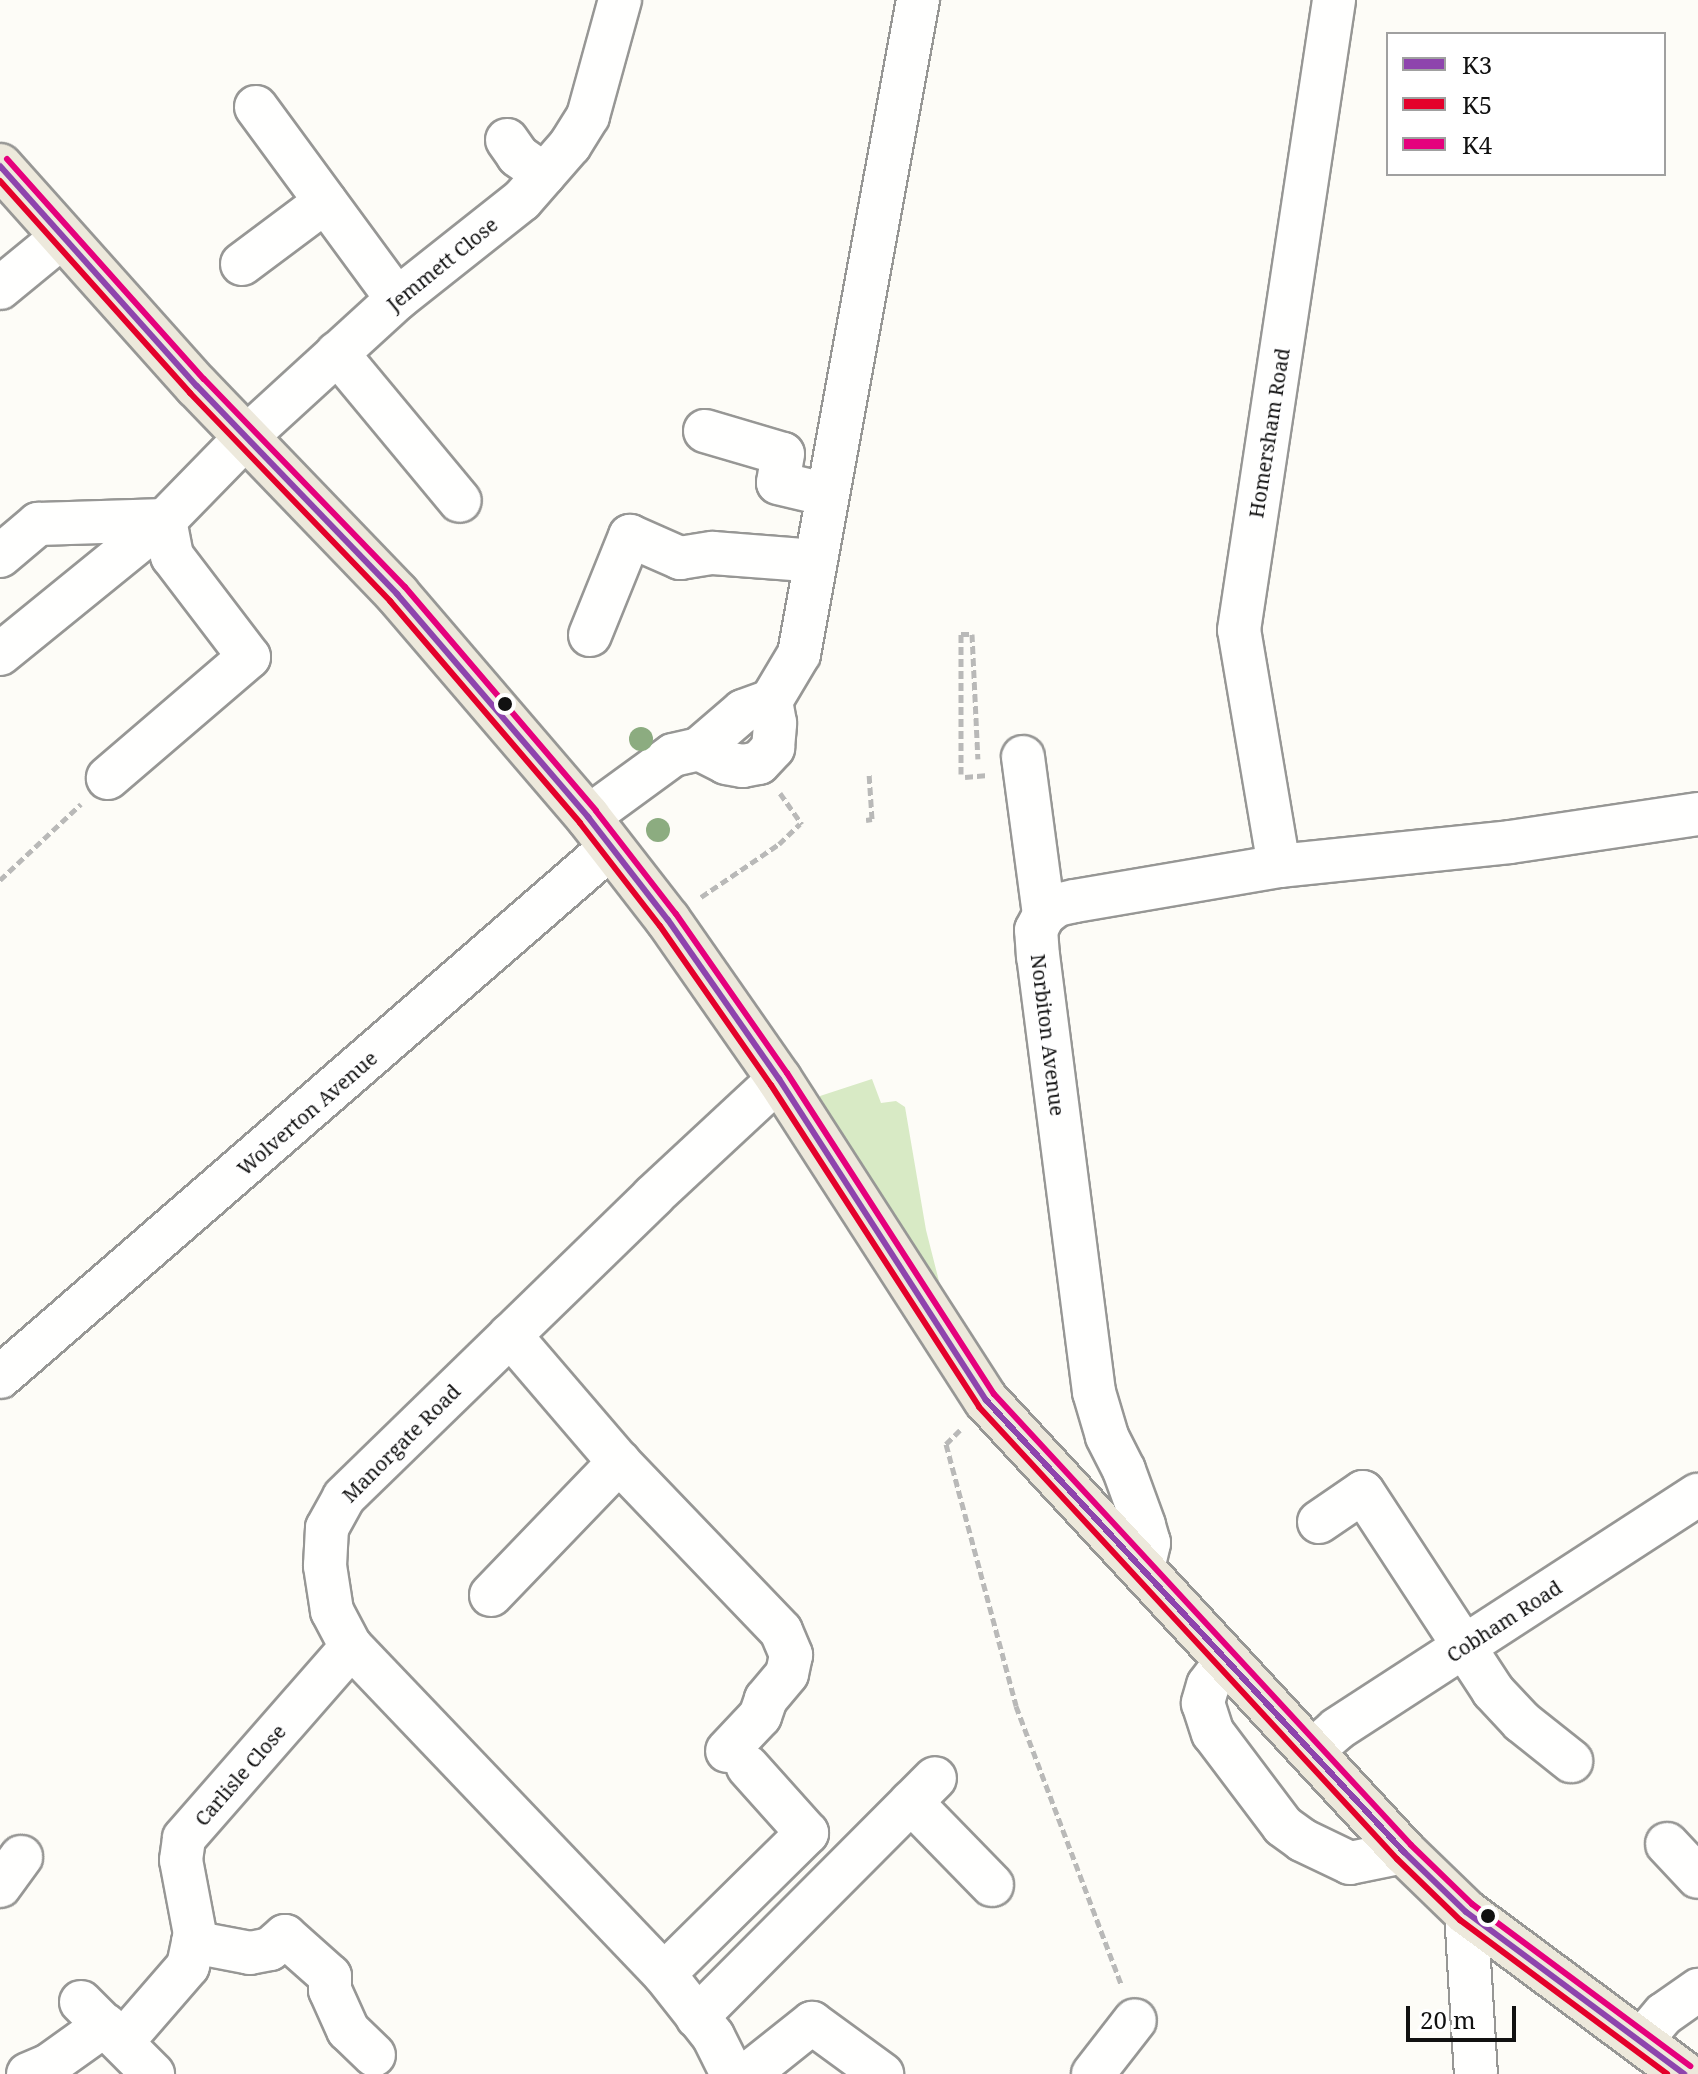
<!DOCTYPE html>
<style>
body{margin:0}
#map{position:relative;width:1698px;height:2074px;overflow:hidden;background:#fdfcf7;font-family:"Noto Serif",serif}
div>[style]{position:absolute}
[style*='--x']{left:calc(var(--x)*1px);top:calc(var(--y)*1px);width:calc(var(--w)*1px);rotate:calc(var(--a)*1deg)}
.forest>*{inset:0;background:#d8eac5}
.path>*{height:5px;margin-top:-2.5px;transform-origin:0;background:repeating-linear-gradient(90deg,#b9b9b8 0 8px,transparent 0 12px)}
.roads{filter:drop-shadow(2px 0 #979795) drop-shadow(-2px 0 #979795) drop-shadow(0 2px #979795) drop-shadow(0 -2px #979795)}
.minor>*{height:42px;margin:-21px;padding:0 21px;transform-origin:21px;border-radius:21px;background:#fffffe}
.major>*{height:44px;margin:-22px;padding:0 22px;transform-origin:22px;border-radius:22px;background:#ede9dc}
.bus-1>*{height:6px;margin:-3px;padding:0 3px;transform-origin:3px;border-radius:3px;background:#8e44ad}
.bus-2>*{height:6px;margin:-3px;padding:0 3px;transform-origin:3px;border-radius:3px;background:#e4002b}
.bus-3>*{height:6px;margin:-3px;padding:0 3px;transform-origin:3px;border-radius:3px;background:#e5007d}
.trees>*{width:24px;height:24px;margin:-12px;border-radius:50%;background:#8cac80}
.dots>*{width:22px;height:22px;translate:-50% -50%;box-sizing:border-box;border:4px solid #fff;border-radius:50%}
span{translate:-50% -50%;white-space:nowrap;text-align:center;line-height:1.15;-webkit-text-stroke:8px #fff;paint-order:stroke}
.street-label{font-size:20px;color:#111}
.legend{position:absolute;left:1386px;top:32px;width:280px;height:144px;box-sizing:border-box;background:#fff;border:2px solid #a0a0a0;margin:0;padding:10px 14px;list-style:none;font-size:24px;color:#111}
.legend li{display:flex;align-items:center;gap:16px;height:40px}
.legend b{width:40px;border:2px solid #a0a0a0}
.scale{position:absolute;left:1406px;top:2006px;width:110px;height:36px;box-sizing:border-box;border:4px solid #111;border-top:0;padding-left:10px;font-size:24px;line-height:28px;white-space:nowrap;color:#111;-webkit-text-stroke:6px #fff;paint-order:stroke}
</style>
<div id="map">
<div class="forest">
<i style="clip-path:polygon(872px 1079px,881px 1103px,896px 1101px,905px 1107px,926px 1230px,942px 1293px,820px 1104px,820px 1096px)"></i>
</div>
<div class="path">
<i style="--x:961;--y:774;--w:140;--a:-90"></i>
<i style="--x:961;--y:634;--w:11;--a:0"></i>
<i style="--x:972;--y:634;--w:125;--a:87.3"></i>
<i style="--x:965;--y:777;--w:23;--a:-5"></i>
<i style="--x:780;--y:793;--w:38;--a:55"></i>
<i style="--x:866;--y:820;--w:6;--a:-9"></i>
<i style="--x:872;--y:819;--w:47;--a:-93.7"></i>
<i style="--x:0;--y:880;--w:111;--a:-43.2"></i>
<i style="--x:701;--y:897;--w:94;--a:-34.2"></i>
<i style="--x:779;--y:844;--w:29;--a:-44"></i>
<i style="--x:960;--y:1430;--w:20;--a:135"></i>
<i style="--x:946;--y:1444;--w:271;--a:75"></i>
<i style="--x:1016;--y:1706;--w:299;--a:69.3"></i>
</div>
<div class="roads">
<div class="minor">
<i style="--x:256;--y:107;--w:238;--a:53.7"></i>
<i style="--x:507;--y:140;--w:19;--a:55"></i>
<i style="--x:518;--y:156;--w:32;--a:35"></i>
<i style="--x:242;--y:264;--w:104;--a:-36.8"></i>
<i style="--x:0;--y:288;--w:80;--a:-39.4"></i>
<i style="--x:337;--y:353;--w:192;--a:50.3"></i>
<i style="--x:705;--y:431;--w:81;--a:16.4"></i>
<i style="--x:783;--y:454;--w:29;--a:100"></i>
<i style="--x:778;--y:483;--w:51;--a:13.5"></i>
<i style="--x:0;--y:556;--w:50;--a:-40.1"></i>
<i style="--x:38;--y:524;--w:127;--a:-1.8"></i>
<i style="--x:165;--y:520;--w:37;--a:79"></i>
<i style="--x:172;--y:556;--w:127;--a:52.7"></i>
<i style="--x:249;--y:657;--w:186;--a:139.4"></i>
<i style="--x:590;--y:635;--w:107;--a:-68"></i>
<i style="--x:630;--y:536;--w:55;--a:23.7"></i>
<i style="--x:680;--y:558;--w:33;--a:-9"></i>
<i style="--x:713;--y:553;--w:103;--a:4.4"></i>
<i style="--x:0;--y:654;--w:213;--a:-39.1"></i>
<i style="--x:165;--y:520;--w:116;--a:-45.7"></i>
<i style="--x:246;--y:437;--w:205;--a:-42.4"></i>
<i style="--x:397;--y:299;--w:159;--a:-38.4"></i>
<i style="--x:522;--y:200;--w:73;--a:-48.9"></i>
<i style="--x:570;--y:145;--w:34;--a:-58"></i>
<i style="--x:588;--y:116;--w:120;--a:-74.6"></i>
<i style="--x:699;--y:749;--w:30;--a:27"></i>
<i style="--x:726;--y:763;--w:17;--a:10"></i>
<i style="--x:743;--y:766;--w:16;--a:-11"></i>
<i style="--x:759;--y:763;--w:21;--a:-47"></i>
<i style="--x:773;--y:748;--w:25;--a:-85"></i>
<i style="--x:775;--y:723;--w:22;--a:-100"></i>
<i style="--x:1023;--y:757;--w:159;--a:82.4"></i>
<i style="--x:588;--y:817;--w:105;--a:-36.1"></i>
<i style="--x:673;--y:755;--w:27;--a:-13"></i>
<i style="--x:699;--y:749;--w:58;--a:-40.8"></i>
<i style="--x:743;--y:711;--w:30;--a:-20"></i>
<i style="--x:771;--y:701;--w:55;--a:-59.2"></i>
<i style="--x:799;--y:654;--w:665;--a:-79.69"></i>
<i style="--x:1279;--y:866;--w:239;--a:-99.6"></i>
<i style="--x:1239;--y:630;--w:637;--a:-81.42"></i>
<i style="--x:510;--y:1335;--w:167;--a:49.4"></i>
<i style="--x:619;--y:1462;--w:234;--a:46.2"></i>
<i style="--x:781;--y:1631;--w:26;--a:67"></i>
<i style="--x:791;--y:1655;--w:19;--a:102"></i>
<i style="--x:787;--y:1674;--w:33;--a:130"></i>
<i style="--x:766;--y:1699;--w:18;--a:109"></i>
<i style="--x:760;--y:1716;--w:48;--a:133.3"></i>
<i style="--x:0;--y:1377;--w:809;--a:-40.94"></i>
<i style="--x:1319;--y:1522;--w:53;--a:-34.3"></i>
<i style="--x:1363;--y:1492;--w:238;--a:56.8"></i>
<i style="--x:1493;--y:1691;--w:42;--a:46.9"></i>
<i style="--x:1522;--y:1722;--w:63;--a:38.5"></i>
<i style="--x:1143;--y:1569;--w:27;--a:-77"></i>
<i style="--x:1149;--y:1543;--w:19;--a:-106"></i>
<i style="--x:1144;--y:1525;--w:59;--a:-110"></i>
<i style="--x:1124;--y:1470;--w:38;--a:-117"></i>
<i style="--x:1107;--y:1436;--w:46;--a:-106.5"></i>
<i style="--x:1094;--y:1392;--w:439;--a:-97.3"></i>
<i style="--x:1038;--y:957;--w:27;--a:-94"></i>
<i style="--x:1036;--y:930;--w:17;--a:-62"></i>
<i style="--x:1044;--y:915;--w:16;--a:-38"></i>
<i style="--x:1057;--y:905;--w:18;--a:-13"></i>
<i style="--x:1075;--y:901;--w:207;--a:-9.7"></i>
<i style="--x:1279;--y:866;--w:232;--a:-5.9"></i>
<i style="--x:1510;--y:842;--w:190;--a:-8.5"></i>
<i style="--x:491;--y:1595;--w:185;--a:-46.1"></i>
<i style="--x:1227;--y:1660;--w:31;--a:127"></i>
<i style="--x:1208;--y:1685;--w:19;--a:106"></i>
<i style="--x:1203;--y:1703;--w:32;--a:72"></i>
<i style="--x:1213;--y:1733;--w:116;--a:53"></i>
<i style="--x:1283;--y:1826;--w:24;--a:36"></i>
<i style="--x:1302;--y:1840;--w:53;--a:25.6"></i>
<i style="--x:1350;--y:1863;--w:55;--a:-11.5"></i>
<i style="--x:1312;--y:1751;--w:33;--a:-41"></i>
<i style="--x:1337;--y:1729;--w:430;--a:-33"></i>
<i style="--x:911;--y:1802;--w:116;--a:45.7"></i>
<i style="--x:1667;--y:1844;--w:45;--a:46.8"></i>
<i style="--x:0;--y:1886;--w:36;--a:-54"></i>
<i style="--x:1466;--y:1912;--w:162;--a:86.5"></i>
<i style="--x:193;--y:1942;--w:58;--a:10.9"></i>
<i style="--x:250;--y:1953;--w:20;--a:-11"></i>
<i style="--x:270;--y:1949;--w:20;--a:-41"></i>
<i style="--x:285;--y:1936;--w:60;--a:41.6"></i>
<i style="--x:330;--y:1976;--w:14;--a:90"></i>
<i style="--x:330;--y:1990;--w:44;--a:65.8"></i>
<i style="--x:348;--y:2030;--w:36;--a:44"></i>
<i style="--x:664;--y:1974;--w:201;--a:-44.6"></i>
<i style="--x:807;--y:1833;--w:89;--a:-131.8"></i>
<i style="--x:81;--y:2002;--w:102;--a:45"></i>
<i style="--x:697;--y:2017;--w:337;--a:-45.1"></i>
<i style="--x:123;--y:2041;--w:99;--a:-49.1"></i>
<i style="--x:188;--y:1966;--w:33;--a:-78"></i>
<i style="--x:195;--y:1934;--w:75;--a:-100.7"></i>
<i style="--x:181;--y:1860;--w:22;--a:-82"></i>
<i style="--x:184;--y:1838;--w:254;--a:-48.8"></i>
<i style="--x:1641;--y:2041;--w:35;--a:-50"></i>
<i style="--x:1664;--y:2014;--w:42;--a:-35.2"></i>
<i style="--x:28;--y:2074;--w:23;--a:-23"></i>
<i style="--x:49;--y:2065;--w:69;--a:-35.5"></i>
<i style="--x:732;--y:2074;--w:42;--a:-116.6"></i>
<i style="--x:713;--y:2036;--w:79;--a:-128.3"></i>
<i style="--x:664;--y:1974;--w:453;--a:-133.7"></i>
<i style="--x:351;--y:1647;--w:41;--a:-117.8"></i>
<i style="--x:332;--y:1611;--w:46;--a:-98.8"></i>
<i style="--x:325;--y:1566;--w:38;--a:-87"></i>
<i style="--x:327;--y:1528;--w:35;--a:-61"></i>
<i style="--x:344;--y:1497;--w:431;--a:-44.2"></i>
<i style="--x:653;--y:1196;--w:172;--a:-42.9"></i>
<i style="--x:748;--y:2074;--w:82;--a:-38.6"></i>
<i style="--x:812;--y:2023;--w:87;--a:36.1"></i>
<i style="--x:1093;--y:2074;--w:68;--a:-52.1"></i>
</div>
<div class="major">
<i style="--x:0;--y:166;--w:295;--a:48.2"></i>
<i style="--x:197;--y:386;--w:289;--a:46.1"></i>
<i style="--x:397;--y:594;--w:294;--a:49.4"></i>
<i style="--x:588;--y:817;--w:130;--a:52.2"></i>
<i style="--x:668;--y:920;--w:194;--a:55.1"></i>
<i style="--x:779;--y:1079;--w:382;--a:57.2"></i>
<i style="--x:986;--y:1400;--w:616;--a:47.24"></i>
<i style="--x:1404;--y:1852;--w:86;--a:44.1"></i>
<i style="--x:1466;--y:1912;--w:272;--a:36.6"></i>
</div>
</div>
<div class="bus-1">
<i style="--x:0;--y:166;--w:295;--a:48.2"></i>
<i style="--x:197;--y:386;--w:289;--a:46.1"></i>
<i style="--x:397;--y:594;--w:294;--a:49.4"></i>
<i style="--x:588;--y:817;--w:130;--a:52.2"></i>
<i style="--x:668;--y:920;--w:194;--a:55.1"></i>
<i style="--x:779;--y:1079;--w:382;--a:57.2"></i>
<i style="--x:986;--y:1400;--w:616;--a:47.24"></i>
<i style="--x:1404;--y:1852;--w:86;--a:44.1"></i>
<i style="--x:1466;--y:1912;--w:272;--a:36.6"></i>
</div>
<div class="bus-2">
<i style="--x:0;--y:181;--w:285;--a:48.1"></i>
<i style="--x:190;--y:393;--w:289;--a:46.1"></i>
<i style="--x:390;--y:601;--w:292;--a:49.4"></i>
<i style="--x:580;--y:823;--w:130;--a:52.2"></i>
<i style="--x:660;--y:926;--w:194;--a:55.1"></i>
<i style="--x:771;--y:1085;--w:383;--a:57.1"></i>
<i style="--x:979;--y:1407;--w:616;--a:47.24"></i>
<i style="--x:1397;--y:1859;--w:88;--a:44.1"></i>
<i style="--x:1460;--y:1920;--w:258;--a:36.6"></i>
</div>
<div class="bus-3">
<i style="--x:7;--y:159;--w:295;--a:48.2"></i>
<i style="--x:204;--y:379;--w:289;--a:46"></i>
<i style="--x:405;--y:587;--w:294;--a:49.5"></i>
<i style="--x:596;--y:811;--w:130;--a:52.2"></i>
<i style="--x:676;--y:914;--w:194;--a:55.1"></i>
<i style="--x:787;--y:1073;--w:382;--a:57.2"></i>
<i style="--x:994;--y:1394;--w:614;--a:47.24"></i>
<i style="--x:1411;--y:1845;--w:85;--a:44"></i>
<i style="--x:1472;--y:1904;--w:272;--a:36.6"></i>
</div>
<div class="trees">
<i style="left:641px;top:739px"></i>
<i style="left:658px;top:830px"></i>
</div>
<div class="dots">
<i style="left:505px;top:704px;background:#111"></i>
<i style="left:1488px;top:1916px;background:#111"></i>
</div>
<div class="street-label">
<span style="left:442px;top:264px;rotate:-39deg">Jemmett Close</span>
<span style="left:1269px;top:433px;rotate:-81deg">Homersham Road</span>
<span style="left:1048px;top:1035px;rotate:83deg">Norbiton Avenue</span>
<span style="left:307px;top:1113px;rotate:-41deg">Wolverton Avenue</span>
<span style="left:401px;top:1443px;rotate:-45deg">Manorgate Road</span>
<span style="left:1504px;top:1621px;rotate:-33deg">Cobham Road</span>
<span style="left:240px;top:1775px;rotate:-49deg">Carlisle Close</span>
</div>
<ul class="legend">
<li><b style="height:10px;background:#8e44ad"></b>K3</li>
<li><b style="height:10px;background:#e4002b"></b>K5</li>
<li><b style="height:10px;background:#e5007d"></b>K4</li>
</ul>
<div class="scale">20 m</div>
</div>
